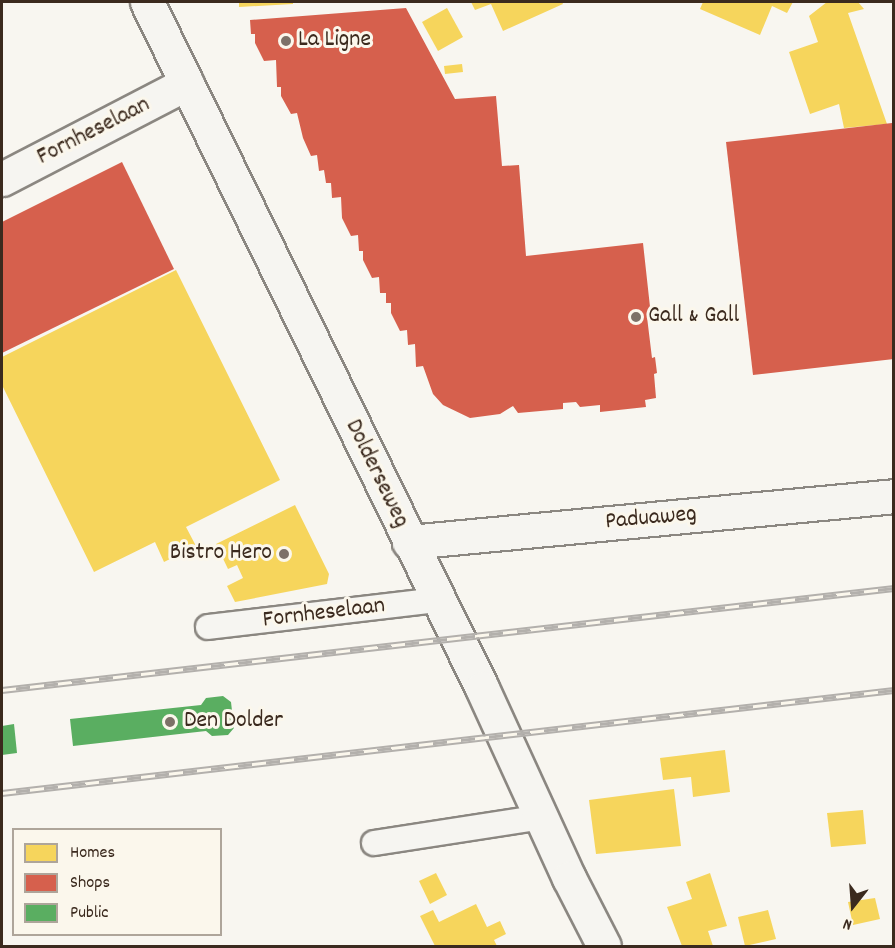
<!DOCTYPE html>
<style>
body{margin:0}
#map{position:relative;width:895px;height:948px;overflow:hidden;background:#f8f6f0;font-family:Dekko,sans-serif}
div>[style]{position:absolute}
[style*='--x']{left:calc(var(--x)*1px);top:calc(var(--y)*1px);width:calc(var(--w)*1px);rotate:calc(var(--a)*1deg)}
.homes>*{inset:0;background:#f6d55c}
.shops>*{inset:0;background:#d6604d}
.public>*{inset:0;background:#5aae61}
.roads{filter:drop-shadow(2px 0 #8b8781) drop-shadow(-2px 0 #8b8781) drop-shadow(0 2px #8b8781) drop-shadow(0 -2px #8b8781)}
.service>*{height:24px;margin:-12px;padding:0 12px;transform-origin:12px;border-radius:12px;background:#f6f5f1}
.minor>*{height:33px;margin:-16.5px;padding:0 16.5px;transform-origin:16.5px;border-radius:16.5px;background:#f6f5f1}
.secondary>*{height:33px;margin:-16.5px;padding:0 16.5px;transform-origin:16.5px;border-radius:16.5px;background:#f6f5f1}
.rail>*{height:7px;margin-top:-3.5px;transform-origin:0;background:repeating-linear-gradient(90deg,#fbf7ec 0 14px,#b3b0ac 0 28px);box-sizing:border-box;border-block:2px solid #b3b0ac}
.dots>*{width:16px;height:16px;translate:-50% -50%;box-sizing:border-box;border:3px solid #fbf7ec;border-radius:50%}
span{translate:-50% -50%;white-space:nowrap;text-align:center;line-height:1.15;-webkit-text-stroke:6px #fbf7ec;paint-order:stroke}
.poi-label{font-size:24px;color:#3b2a1e}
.left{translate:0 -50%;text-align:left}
.right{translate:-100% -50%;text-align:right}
.street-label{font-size:24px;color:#3b2a1e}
.frame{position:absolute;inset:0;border:3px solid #3b2a1e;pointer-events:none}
.legend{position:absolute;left:12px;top:828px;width:210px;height:108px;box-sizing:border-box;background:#fbf7ec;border:2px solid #aea59a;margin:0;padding:8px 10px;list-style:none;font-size:18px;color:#3b2a1e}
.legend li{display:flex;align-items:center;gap:12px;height:30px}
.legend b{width:30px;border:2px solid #aea59a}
.north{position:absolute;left:823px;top:876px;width:60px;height:60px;-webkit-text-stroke:4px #fbf7ec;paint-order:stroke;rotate:197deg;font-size:16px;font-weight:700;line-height:24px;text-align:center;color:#3b2a1e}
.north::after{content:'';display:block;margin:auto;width:21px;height:27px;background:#3b2a1e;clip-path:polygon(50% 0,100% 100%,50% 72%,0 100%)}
</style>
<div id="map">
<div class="homes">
<i style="clip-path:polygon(239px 2px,293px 2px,293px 4px,239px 7px)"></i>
<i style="clip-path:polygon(471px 2px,562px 2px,563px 4px,503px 31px,491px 4px,475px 10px)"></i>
<i style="clip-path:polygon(703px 2px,793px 2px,787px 13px,772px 6px,760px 35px,700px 9px)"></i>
<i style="clip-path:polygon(827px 2px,858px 2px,864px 9px,848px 13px,887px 124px,844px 128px,839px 104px,810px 114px,789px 52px,818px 42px,809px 16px)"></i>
<i style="clip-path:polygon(447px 8px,463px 37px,438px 51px,422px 22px)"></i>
<i style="clip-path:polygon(462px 64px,463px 72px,445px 74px,444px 66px)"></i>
<i style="clip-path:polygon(176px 270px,280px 480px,186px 527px,196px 546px,164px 562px,155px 542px,94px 572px,2px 385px,2px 357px)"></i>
<i style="clip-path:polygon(295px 505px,329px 574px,327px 584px,235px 602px,227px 586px,243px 578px,237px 565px,228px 569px,216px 544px)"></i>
<i style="clip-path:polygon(725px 750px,730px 792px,693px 797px,691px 777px,663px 780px,660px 758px)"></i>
<i style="clip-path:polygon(674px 789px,681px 846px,596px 854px,589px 800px)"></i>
<i style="clip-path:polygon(863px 810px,866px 844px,831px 847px,827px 813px)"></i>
<i style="clip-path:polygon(436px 873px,447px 895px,430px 904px,419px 881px)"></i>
<i style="clip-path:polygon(710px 873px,727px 926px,708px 931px,713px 946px,682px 946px,667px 907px,692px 899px,686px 882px)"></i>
<i style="clip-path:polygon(875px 898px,880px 919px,853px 925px,848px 902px)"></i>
<i style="clip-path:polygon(476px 904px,487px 927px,500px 921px,506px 934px,494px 940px,497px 946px,435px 946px,420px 916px,433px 910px,439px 922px)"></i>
<i style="clip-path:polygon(768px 910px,776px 939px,745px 946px,738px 917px)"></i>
</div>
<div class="shops">
<i style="clip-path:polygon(406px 8px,455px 99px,496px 96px,502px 166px,519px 165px,526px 256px,643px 243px,651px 316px,647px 317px,652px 358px,655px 357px,657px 373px,654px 374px,656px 398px,645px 400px,646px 407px,600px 412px,600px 405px,580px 407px,576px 402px,563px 403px,563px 409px,518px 413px,513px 406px,500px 414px,470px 418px,443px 405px,433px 394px,423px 366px,416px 367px,415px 344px,408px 345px,407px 330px,400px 331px,391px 313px,391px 303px,386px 303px,386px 293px,380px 293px,379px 277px,372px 278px,363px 260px,363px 251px,359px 251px,358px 235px,351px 236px,342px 218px,341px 197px,332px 198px,331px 183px,326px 183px,324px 170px,319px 171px,317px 155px,311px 156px,303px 138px,297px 113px,291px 114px,281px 96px,281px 87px,277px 87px,276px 60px,264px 61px,255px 43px,255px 34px,251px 34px,250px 20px)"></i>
<i style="clip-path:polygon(892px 123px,894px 359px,753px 375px,726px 142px)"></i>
<i style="clip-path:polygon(122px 162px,174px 269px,2px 353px,2px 222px)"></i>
</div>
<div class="public">
<i style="clip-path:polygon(223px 696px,231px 702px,234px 728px,228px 735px,212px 736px,206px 731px,73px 746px,70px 719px,201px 705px,206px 698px)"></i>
<i style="clip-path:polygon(14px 724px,17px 753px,2px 755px,2px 726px)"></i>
</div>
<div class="roads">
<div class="service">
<i style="--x:208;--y:627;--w:233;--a:-6.7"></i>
<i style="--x:374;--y:843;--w:169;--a:-8.8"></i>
</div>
<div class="minor">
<i style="--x:2;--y:179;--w:208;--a:-27.4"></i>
<i style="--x:409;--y:542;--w:487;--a:-5.4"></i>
</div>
<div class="secondary">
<i style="--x:147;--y:2;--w:763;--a:63.97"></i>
<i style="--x:482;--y:688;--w:209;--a:65.4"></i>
<i style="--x:569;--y:878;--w:76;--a:62.8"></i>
</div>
</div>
<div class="rail">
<i style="--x:2;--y:690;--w:898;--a:-6.52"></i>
<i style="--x:2;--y:793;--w:898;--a:-6.59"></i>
</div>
<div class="dots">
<i style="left:286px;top:41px;background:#7d7168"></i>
<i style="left:636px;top:317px;background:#7d7168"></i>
<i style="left:284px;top:554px;background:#7d7168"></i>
<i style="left:170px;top:722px;background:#7d7168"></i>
</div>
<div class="poi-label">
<span class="left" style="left:298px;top:41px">La Ligne</span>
<span class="left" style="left:648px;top:317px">Gall &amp; Gall</span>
<span class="right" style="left:272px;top:554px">Bistro Hero</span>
<span class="left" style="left:184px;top:722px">Den Dolder</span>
</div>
<div class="street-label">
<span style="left:94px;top:132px;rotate:-27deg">Fornheselaan</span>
<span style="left:376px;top:474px;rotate:64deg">Dolderseweg</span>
<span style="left:651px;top:519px;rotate:-5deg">Paduaweg</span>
<span style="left:324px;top:614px;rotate:-7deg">Fornheselaan</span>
</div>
<div class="frame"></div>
<ul class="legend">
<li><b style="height:16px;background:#f6d55c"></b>Homes</li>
<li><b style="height:16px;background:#d6604d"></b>Shops</li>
<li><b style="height:16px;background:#5aae61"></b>Public</li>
</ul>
<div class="north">N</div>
</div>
